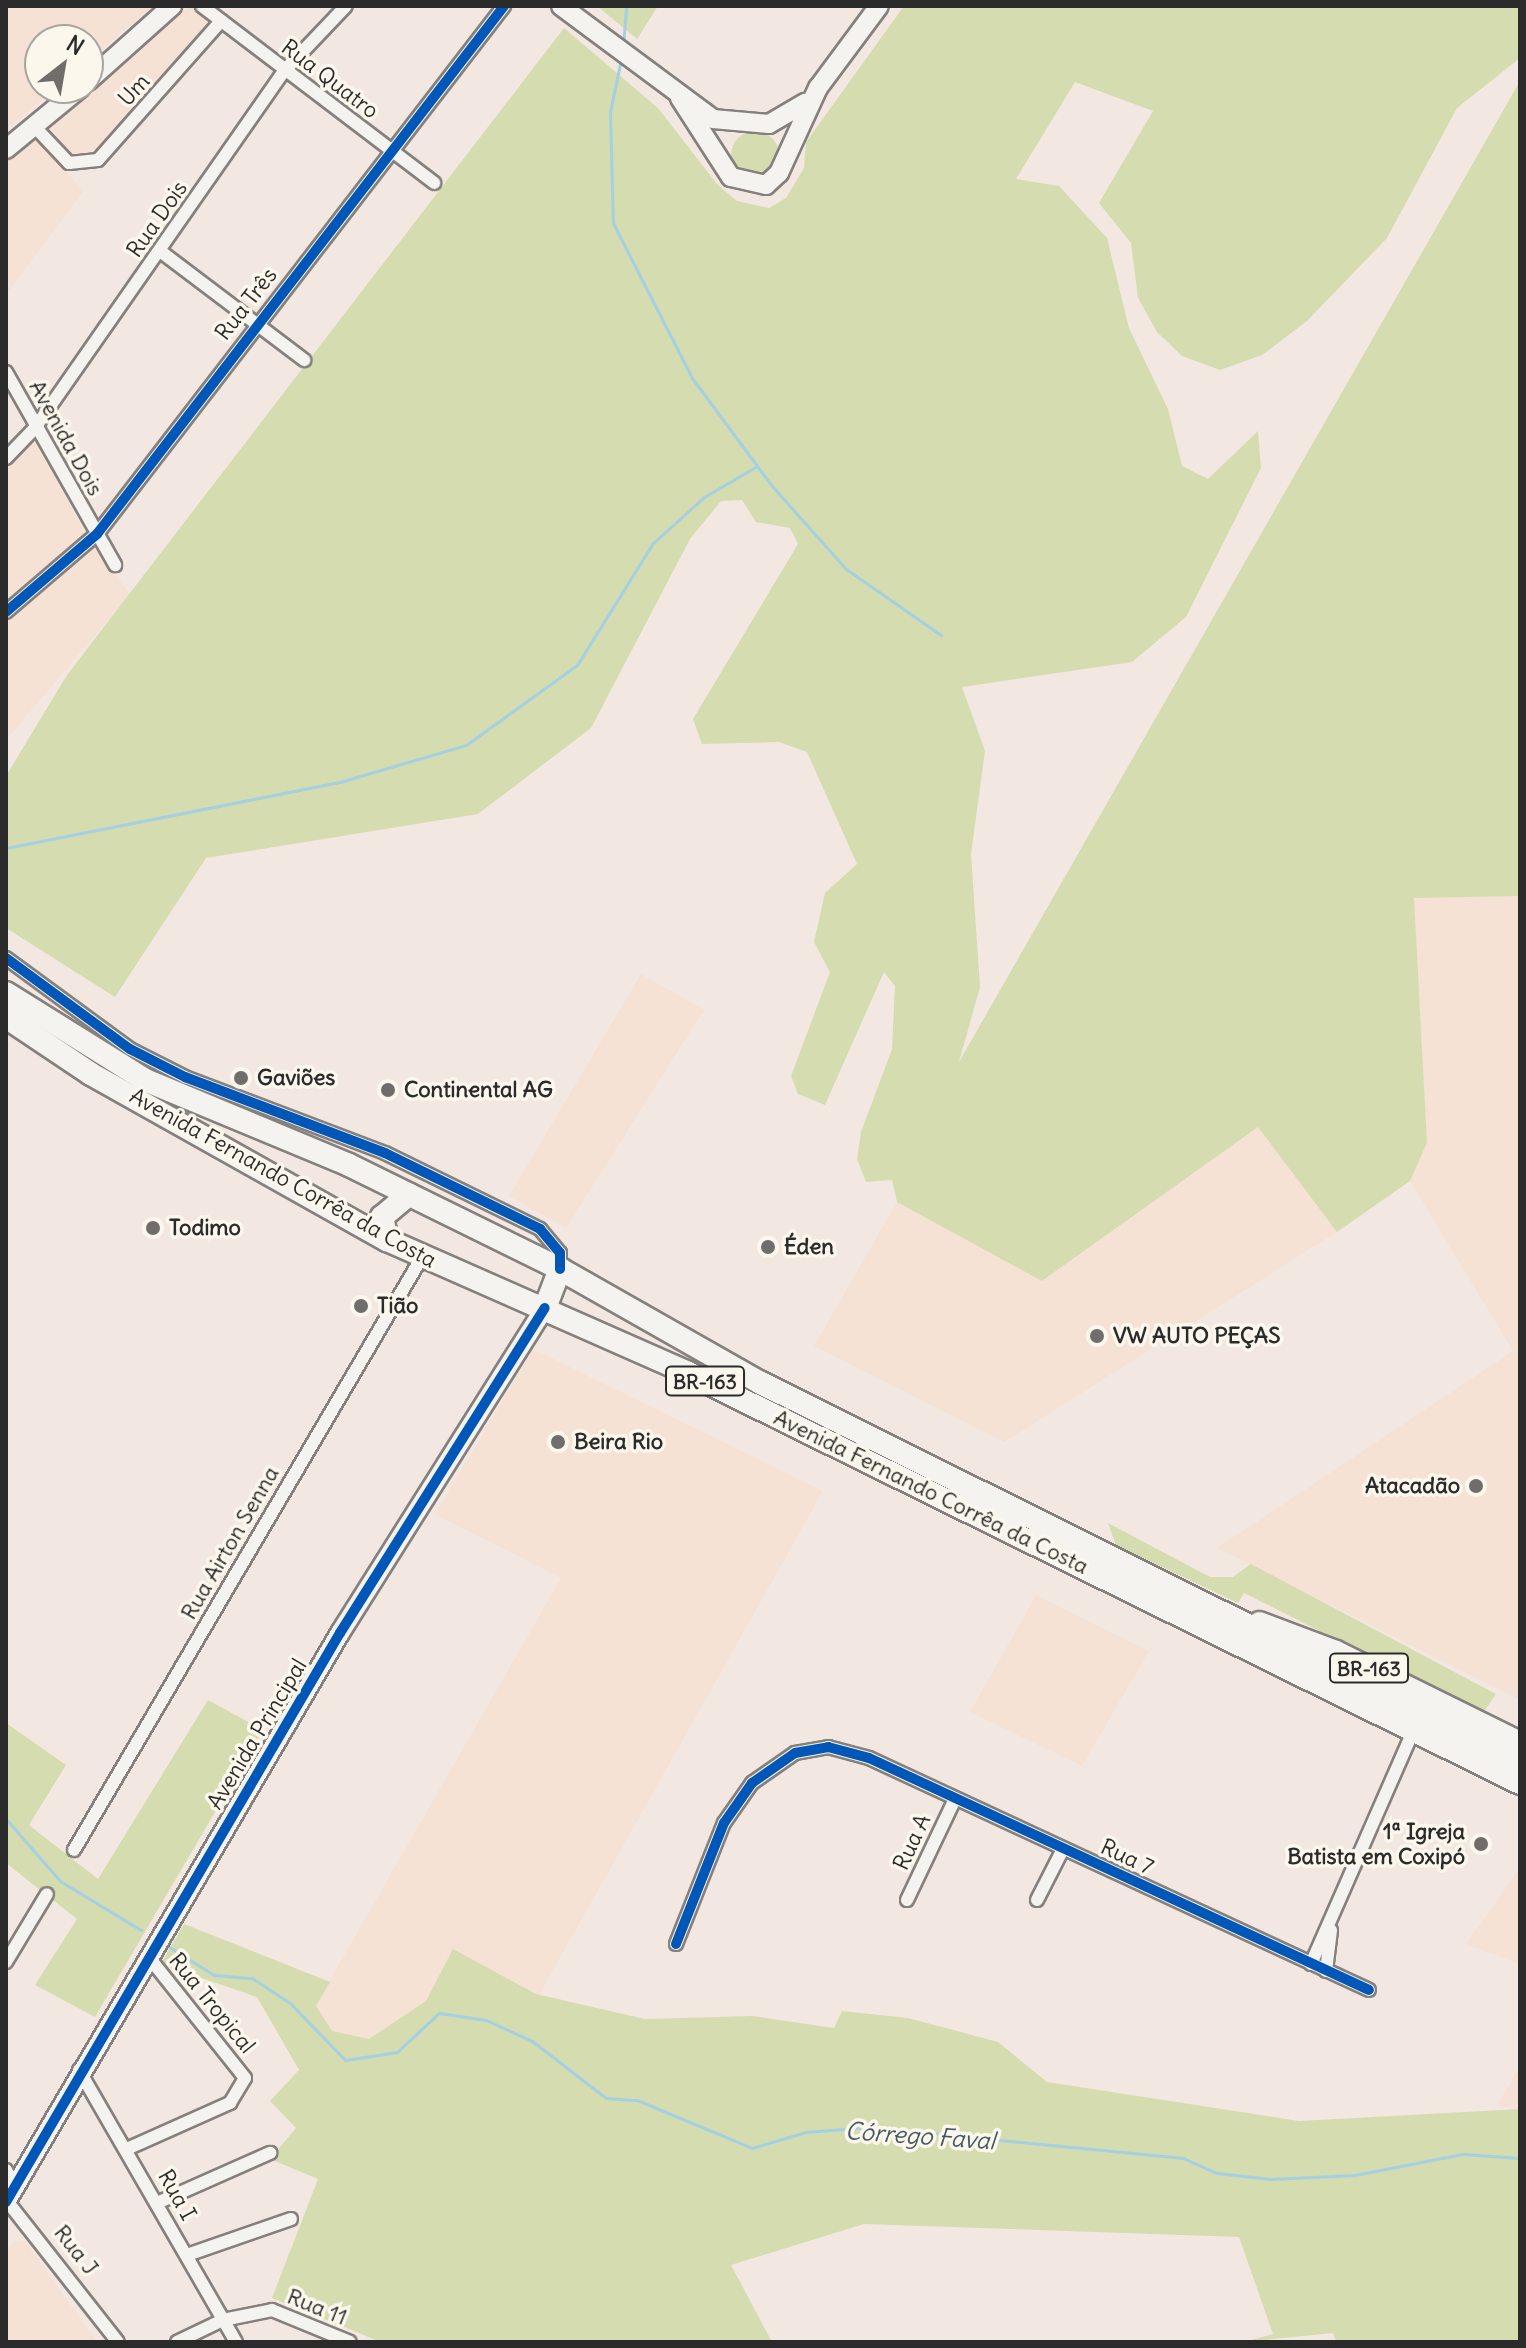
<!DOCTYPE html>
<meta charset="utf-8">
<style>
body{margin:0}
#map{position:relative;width:1526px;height:2348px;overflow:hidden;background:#f2e8e1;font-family:Delius,sans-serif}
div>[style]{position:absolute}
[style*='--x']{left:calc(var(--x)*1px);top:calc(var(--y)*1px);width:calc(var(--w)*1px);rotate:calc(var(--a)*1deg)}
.built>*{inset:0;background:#f6e1d5}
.green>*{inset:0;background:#d5dcb0}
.round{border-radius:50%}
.stream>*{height:3px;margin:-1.5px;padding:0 1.5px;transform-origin:1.5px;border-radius:1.5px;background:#a4d0e2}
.roads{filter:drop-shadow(2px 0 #85807d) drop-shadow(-2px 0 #85807d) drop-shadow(0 2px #85807d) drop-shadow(0 -2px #85807d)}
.street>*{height:12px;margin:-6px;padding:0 6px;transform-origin:6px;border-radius:6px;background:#f5f3ef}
.secondary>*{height:18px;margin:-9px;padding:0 9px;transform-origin:9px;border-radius:9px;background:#f5f3ef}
.primary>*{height:20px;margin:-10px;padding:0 10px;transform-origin:10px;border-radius:10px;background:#f5f3ef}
.highway>*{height:22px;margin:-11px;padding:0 11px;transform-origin:11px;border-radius:11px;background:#f5f3ef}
.cycleway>*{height:10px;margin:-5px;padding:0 5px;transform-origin:5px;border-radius:5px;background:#0057b8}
.dots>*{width:22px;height:22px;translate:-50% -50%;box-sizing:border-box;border:4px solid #fbf7ec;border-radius:50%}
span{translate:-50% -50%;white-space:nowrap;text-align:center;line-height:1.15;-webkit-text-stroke:7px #fbf7ec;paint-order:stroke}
.shield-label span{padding:2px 6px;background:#fbf7ec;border:2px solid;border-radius:6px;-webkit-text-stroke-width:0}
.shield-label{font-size:20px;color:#2b2b2b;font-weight:700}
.street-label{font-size:22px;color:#2b2b2b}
.poi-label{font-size:22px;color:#2b2b2b;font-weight:700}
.left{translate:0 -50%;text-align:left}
.right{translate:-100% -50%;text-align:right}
.water-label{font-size:24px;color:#455962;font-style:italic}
.frame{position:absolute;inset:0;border:8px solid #2b2b2b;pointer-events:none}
.north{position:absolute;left:24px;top:24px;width:80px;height:80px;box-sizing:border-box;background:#fbf7ec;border:2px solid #a8a59f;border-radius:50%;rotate:31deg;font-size:22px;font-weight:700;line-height:32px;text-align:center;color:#2b2b2b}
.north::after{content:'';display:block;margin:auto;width:28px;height:36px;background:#716d6b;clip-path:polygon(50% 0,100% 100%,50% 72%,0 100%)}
</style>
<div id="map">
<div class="built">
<i style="clip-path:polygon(6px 6px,153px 6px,88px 61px,88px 40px,40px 40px,40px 88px,56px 88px,6px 131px)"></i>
<i style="clip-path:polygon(189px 6px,218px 22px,81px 171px,42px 127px)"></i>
<i style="clip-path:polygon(36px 138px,84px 191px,6px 294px,6px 162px)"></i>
<i style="clip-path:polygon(35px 439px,86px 535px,6px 600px,6px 461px)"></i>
<i style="clip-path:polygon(94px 547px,130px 594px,6px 740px,6px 619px)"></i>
<i style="clip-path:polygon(1520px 896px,1520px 1700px,1217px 1548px,1513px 1351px,1410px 1181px,1427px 1143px,1413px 897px)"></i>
<i style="clip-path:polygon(641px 974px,704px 1010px,566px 1228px,509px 1196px)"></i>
<i style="clip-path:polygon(1258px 1127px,1337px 1232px,1004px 1442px,814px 1346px,897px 1202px,1043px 1281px)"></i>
<i style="clip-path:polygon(533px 1349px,823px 1491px,539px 1995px,453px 1950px,426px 2001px,369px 2039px,332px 2032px,315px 2006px,561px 1578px,435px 1514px)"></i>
<i style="clip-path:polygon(1036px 1595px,1149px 1651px,1082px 1766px,970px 1712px)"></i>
<i style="clip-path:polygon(1520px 1868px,1520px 1964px,1466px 1944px)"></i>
<i style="clip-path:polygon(1520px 2067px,1520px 2109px,1496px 2106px)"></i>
<i style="clip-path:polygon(14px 2241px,25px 2241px,97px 2342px,6px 2342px,6px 2252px)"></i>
</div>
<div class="green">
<i style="clip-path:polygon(597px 6px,658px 6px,637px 39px)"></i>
<i style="clip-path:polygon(904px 6px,1520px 6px,1520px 58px,1457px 108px,1387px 238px,1307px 321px,1262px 355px,1220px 370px,1182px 356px,1157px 332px,1138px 298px,1131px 243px,1099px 203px,1153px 111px,1075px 82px,1016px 179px,1059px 186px,1107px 238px,1129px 328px,1168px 409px,1182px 466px,1208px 479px,1258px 431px,1261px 468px,1186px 617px,1132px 662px,962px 687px,985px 751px,971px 854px,980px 987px,959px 1062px,1520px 81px,1520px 896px,1414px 898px,1427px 1143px,1410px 1181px,1337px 1232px,1258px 1127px,1042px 1281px,897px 1202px,892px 1180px,866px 1182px,857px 1159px,861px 1132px,892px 1049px,895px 986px,884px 972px,825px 1105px,798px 1094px,791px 1076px,830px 972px,814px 942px,825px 893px,857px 864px,807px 752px,779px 742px,702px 744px,693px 719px,798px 544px,790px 528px,756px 522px,742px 500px,721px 501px,690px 539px,591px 728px,478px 814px,206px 858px,115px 997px,6px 928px,6px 776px,67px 675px,564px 28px,658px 108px,717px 184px,737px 201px,769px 208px,786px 198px,804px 168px,806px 142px)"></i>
<i class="round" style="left:731px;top:131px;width:48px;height:48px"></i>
<i style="clip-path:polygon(1108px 1523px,1210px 1577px,1233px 1577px,1251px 1564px,1496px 1694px,1483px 1713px,1244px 1593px,1238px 1603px,1116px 1545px)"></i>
<i style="clip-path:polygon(208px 1700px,263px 1730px,95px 2017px,35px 1985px,77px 1919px,6px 1863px,6px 1723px,66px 1765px,29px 1825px,98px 1879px)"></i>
<i style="clip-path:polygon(184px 1924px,330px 1982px,316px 2006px,332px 2031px,369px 2039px,426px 2001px,453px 1949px,536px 1994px,645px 2019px,752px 2016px,834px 2028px,842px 2011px,908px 2018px,998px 2042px,1047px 2082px,1299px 2121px,1520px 2109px,1520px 2342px,1336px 2342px,1333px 2333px,1244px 2342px,1273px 2334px,1239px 2237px,864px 2224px,731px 2265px,772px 2342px,381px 2342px,272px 2298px,318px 2179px,270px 2159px,296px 2128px,270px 2101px,299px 2070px,257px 1997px,161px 1964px)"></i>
</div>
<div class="stream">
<i style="--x:623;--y:44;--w:38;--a:-85"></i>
<i style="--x:621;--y:59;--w:54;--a:101.7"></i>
<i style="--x:610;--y:112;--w:111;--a:88.5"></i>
<i style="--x:613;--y:223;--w:174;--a:63"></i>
<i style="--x:692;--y:378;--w:134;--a:53.5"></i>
<i style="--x:772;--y:486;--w:111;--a:48.3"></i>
<i style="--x:846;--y:569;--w:116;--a:34.8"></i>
<i style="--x:6;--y:848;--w:344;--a:-11.2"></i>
<i style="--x:343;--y:781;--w:128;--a:-16.3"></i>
<i style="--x:466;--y:745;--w:137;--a:-35.8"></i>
<i style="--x:577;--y:665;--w:144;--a:-58.1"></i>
<i style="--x:653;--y:543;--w:69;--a:-42"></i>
<i style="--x:704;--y:497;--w:61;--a:-30.3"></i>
<i style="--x:6;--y:1819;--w:82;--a:48.9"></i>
<i style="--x:60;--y:1881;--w:95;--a:31.2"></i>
<i style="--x:166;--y:1945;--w:57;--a:32"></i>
<i style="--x:214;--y:1975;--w:38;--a:5"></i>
<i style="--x:252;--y:1978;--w:45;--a:33.3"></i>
<i style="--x:290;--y:2003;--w:79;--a:46"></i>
<i style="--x:345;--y:2060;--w:53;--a:-8.7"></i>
<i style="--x:397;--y:2052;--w:57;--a:-42.9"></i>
<i style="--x:439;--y:2013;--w:48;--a:8.5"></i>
<i style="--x:486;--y:2020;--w:51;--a:24.5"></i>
<i style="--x:532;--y:2041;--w:93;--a:37.6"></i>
<i style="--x:606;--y:2098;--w:31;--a:4"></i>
<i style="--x:637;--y:2100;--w:125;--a:22.7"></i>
<i style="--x:752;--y:2148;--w:56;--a:-16.5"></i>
<i style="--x:806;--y:2132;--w:62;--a:-4.6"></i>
<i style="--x:868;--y:2127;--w:317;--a:5.6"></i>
<i style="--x:1183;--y:2158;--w:37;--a:24"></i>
<i style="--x:1217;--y:2173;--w:54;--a:6.3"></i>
<i style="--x:1271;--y:2179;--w:84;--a:-2.7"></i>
<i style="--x:1355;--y:2175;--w:109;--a:-11.1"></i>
<i style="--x:1462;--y:2154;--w:58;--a:3.9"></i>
</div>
<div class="roads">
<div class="street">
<i style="--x:202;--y:6;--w:292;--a:37.3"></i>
<i style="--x:34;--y:126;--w:51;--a:46.6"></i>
<i style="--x:69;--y:163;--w:29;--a:-6"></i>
<i style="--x:98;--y:160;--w:186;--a:-48.5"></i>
<i style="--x:160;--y:251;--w:181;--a:37.1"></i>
<i style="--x:6;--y:372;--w:222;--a:60.5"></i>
<i style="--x:6;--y:458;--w:42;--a:-46"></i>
<i style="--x:35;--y:428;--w:437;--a:-55.1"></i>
<i style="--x:285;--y:70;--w:88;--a:-46.4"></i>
<i style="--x:6;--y:612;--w:120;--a:-40.6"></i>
<i style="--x:97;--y:534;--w:667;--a:-52.37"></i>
<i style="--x:6;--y:958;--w:154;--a:36.3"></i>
<i style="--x:130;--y:1049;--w:62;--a:27"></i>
<i style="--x:185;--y:1077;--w:214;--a:20.8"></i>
<i style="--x:385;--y:1153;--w:173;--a:26.1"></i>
<i style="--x:540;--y:1229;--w:31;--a:50"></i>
<i style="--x:560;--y:1253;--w:16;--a:90"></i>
<i style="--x:74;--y:1850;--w:688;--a:-59.59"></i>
<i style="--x:907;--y:1900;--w:110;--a:-64.6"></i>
<i style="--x:1037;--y:1900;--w:57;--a:-63"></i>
<i style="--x:676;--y:1944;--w:130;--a:-68.4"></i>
<i style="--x:724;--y:1823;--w:49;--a:-55"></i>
<i style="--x:752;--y:1783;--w:52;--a:-34.9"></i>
<i style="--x:795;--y:1753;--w:34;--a:-10"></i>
<i style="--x:828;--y:1747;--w:42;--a:15"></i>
<i style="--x:869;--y:1758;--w:551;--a:24.89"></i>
<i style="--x:6;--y:1962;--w:79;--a:-58.9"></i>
<i style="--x:1311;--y:1964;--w:257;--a:-66.3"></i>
<i style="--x:1326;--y:1971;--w:41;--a:-83"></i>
<i style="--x:79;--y:2070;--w:314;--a:60"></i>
<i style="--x:129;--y:2148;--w:111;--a:-24"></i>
<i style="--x:230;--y:2103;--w:29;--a:-59"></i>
<i style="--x:245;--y:2078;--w:156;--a:-128.5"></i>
<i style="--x:6;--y:2170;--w:19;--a:62"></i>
<i style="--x:7;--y:2201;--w:179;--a:51.8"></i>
<i style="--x:157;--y:2203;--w:124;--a:-23.9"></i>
<i style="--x:187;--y:2255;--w:110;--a:-19.1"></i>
<i style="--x:177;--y:2342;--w:51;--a:-25.6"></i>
<i style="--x:223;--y:2320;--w:50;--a:-11.5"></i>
<i style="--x:272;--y:2310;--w:84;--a:22.3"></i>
</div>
<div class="secondary">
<i style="--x:561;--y:6;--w:189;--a:36.6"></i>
<i style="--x:713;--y:119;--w:56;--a:5.1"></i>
<i style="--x:769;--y:124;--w:42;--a:-30.3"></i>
<i style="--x:88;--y:81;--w:113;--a:-41.8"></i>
<i style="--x:680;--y:98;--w:94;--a:57.2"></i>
<i style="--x:731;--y:177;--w:36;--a:13"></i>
<i style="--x:766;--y:185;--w:18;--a:-43"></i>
<i style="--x:779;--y:173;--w:94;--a:-65.4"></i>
<i style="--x:818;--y:88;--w:102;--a:-53.4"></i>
<i style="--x:6;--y:149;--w:96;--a:-39.5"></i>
<i style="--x:6;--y:2202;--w:660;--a:-59.59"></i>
<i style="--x:340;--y:1633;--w:384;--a:-57.8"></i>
</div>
<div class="primary">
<i style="--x:1259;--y:1622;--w:82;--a:20.6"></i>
<i style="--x:1336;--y:1651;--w:205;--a:26.3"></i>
</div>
<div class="highway">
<i style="--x:6;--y:993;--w:164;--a:32"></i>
<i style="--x:145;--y:1080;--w:221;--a:22.6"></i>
<i style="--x:349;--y:1165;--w:235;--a:26.2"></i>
<i style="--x:560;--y:1269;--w:231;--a:29.6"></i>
<i style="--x:761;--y:1383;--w:848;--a:26.47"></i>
<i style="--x:6;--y:1017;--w:102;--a:33.8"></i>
<i style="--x:91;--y:1074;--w:339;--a:29.3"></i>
<i style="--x:387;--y:1240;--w:329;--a:23.8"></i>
<i style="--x:688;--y:1373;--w:928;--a:26.23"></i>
<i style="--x:387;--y:1240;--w:24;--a:-102"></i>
<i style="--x:382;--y:1217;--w:35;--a:-40"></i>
<i style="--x:545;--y:1308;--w:42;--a:-69"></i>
</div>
</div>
<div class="cycleway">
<i style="--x:6;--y:612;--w:120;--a:-40.6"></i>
<i style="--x:97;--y:534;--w:667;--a:-52.37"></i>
<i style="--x:6;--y:958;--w:154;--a:36.3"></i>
<i style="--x:130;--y:1049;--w:62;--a:27"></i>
<i style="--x:185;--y:1077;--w:214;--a:20.8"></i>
<i style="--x:385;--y:1153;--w:173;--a:26.1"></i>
<i style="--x:540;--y:1229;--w:31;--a:50"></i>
<i style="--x:560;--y:1253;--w:16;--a:90"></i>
<i style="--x:676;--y:1944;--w:130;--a:-68.4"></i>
<i style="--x:724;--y:1823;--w:49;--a:-55"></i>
<i style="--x:752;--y:1783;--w:52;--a:-34.9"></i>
<i style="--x:795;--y:1753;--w:34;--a:-10"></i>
<i style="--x:828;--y:1747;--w:42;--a:15"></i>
<i style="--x:869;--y:1758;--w:551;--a:24.89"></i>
<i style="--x:6;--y:2202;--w:660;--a:-59.59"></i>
<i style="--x:340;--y:1633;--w:384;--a:-57.8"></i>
</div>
<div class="dots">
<i style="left:241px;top:1078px;background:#716d6b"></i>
<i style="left:388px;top:1090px;background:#716d6b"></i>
<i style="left:153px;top:1228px;background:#716d6b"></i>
<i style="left:768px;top:1247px;background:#716d6b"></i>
<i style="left:361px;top:1306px;background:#716d6b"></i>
<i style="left:1097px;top:1336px;background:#716d6b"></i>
<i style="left:558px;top:1442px;background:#716d6b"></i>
<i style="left:1476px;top:1486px;background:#716d6b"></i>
<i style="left:1481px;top:1844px;background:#716d6b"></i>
</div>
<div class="shield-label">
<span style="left:705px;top:1381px">BR-163</span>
<span style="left:1369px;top:1668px">BR-163</span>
</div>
<div class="street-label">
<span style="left:330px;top:79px;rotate:37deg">Rua Quatro</span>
<span style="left:134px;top:90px;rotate:-48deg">Um</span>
<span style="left:157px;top:219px;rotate:-55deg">Rua Dois</span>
<span style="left:246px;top:304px;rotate:-52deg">Rua Três</span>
<span style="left:66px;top:438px;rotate:61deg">Avenida Dois</span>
<span style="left:283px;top:1178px;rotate:29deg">Avenida Fernando Corrêa da Costa</span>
<span style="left:931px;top:1492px;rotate:26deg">Avenida Fernando Corrêa da Costa</span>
<span style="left:230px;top:1543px;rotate:-60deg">Rua Airton Senna</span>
<span style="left:257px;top:1734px;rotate:-59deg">Avenida Principal</span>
<span style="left:912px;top:1842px;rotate:-65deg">Rua A</span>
<span style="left:1127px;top:1857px;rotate:25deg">Rua 7</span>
<span style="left:212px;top:2003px;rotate:51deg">Rua Tropical</span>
<span style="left:177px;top:2195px;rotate:61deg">Rua I</span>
<span style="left:76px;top:2250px;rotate:52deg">Rua J</span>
<span style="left:317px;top:2307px;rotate:22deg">Rua 11</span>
</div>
<div class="poi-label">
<span class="left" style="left:257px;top:1078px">Gaviões</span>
<span class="left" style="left:404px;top:1090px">Continental AG</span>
<span class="left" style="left:169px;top:1228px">Todimo</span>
<span class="left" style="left:784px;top:1247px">Éden</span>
<span class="left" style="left:377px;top:1306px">Tião</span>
<span class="left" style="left:1113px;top:1336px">VW AUTO PEÇAS</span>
<span class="left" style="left:574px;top:1442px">Beira Rio</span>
<span class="right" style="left:1460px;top:1486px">Atacadão</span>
<span class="right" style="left:1465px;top:1844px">1ª Igreja<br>Batista em Coxipó</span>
</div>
<div class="water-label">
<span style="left:920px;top:2136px;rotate:4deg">Córrego Faval</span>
</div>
<div class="frame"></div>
<div class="north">N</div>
</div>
